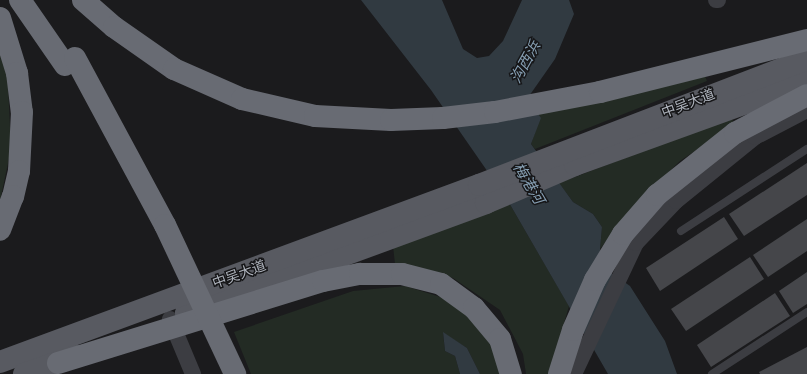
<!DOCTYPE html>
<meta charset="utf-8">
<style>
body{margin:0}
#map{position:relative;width:807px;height:374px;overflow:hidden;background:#1b1b1d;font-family:Commissioner,"Noto Sans SC",sans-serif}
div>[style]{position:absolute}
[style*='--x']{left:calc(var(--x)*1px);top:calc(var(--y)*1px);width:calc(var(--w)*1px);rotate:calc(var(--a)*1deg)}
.green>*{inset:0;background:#232b24}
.water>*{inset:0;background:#313a41}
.building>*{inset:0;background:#45464a}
.service>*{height:8px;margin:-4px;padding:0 4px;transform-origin:4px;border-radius:4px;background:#3c3d42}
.minor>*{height:16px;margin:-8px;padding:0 8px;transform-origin:8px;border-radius:8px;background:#3c3d42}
.primary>*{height:22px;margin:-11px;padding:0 11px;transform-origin:11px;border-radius:11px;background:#585a61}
.motorway>*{height:22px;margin:-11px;padding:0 11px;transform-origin:11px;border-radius:11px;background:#686b73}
.motorway-bridge>*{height:22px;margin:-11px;padding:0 11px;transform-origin:11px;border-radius:11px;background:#686b73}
span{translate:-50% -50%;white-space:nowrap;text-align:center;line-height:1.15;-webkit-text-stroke:3px #161618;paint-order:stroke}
.street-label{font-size:14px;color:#aeb3bc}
.water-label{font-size:15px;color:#87a0b4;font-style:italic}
</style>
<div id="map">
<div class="green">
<i style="clip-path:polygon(0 45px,7px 63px,11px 149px,0 201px)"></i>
<i style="clip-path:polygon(705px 76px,707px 81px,535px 149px,531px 144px,540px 118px,537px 113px)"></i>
<i style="clip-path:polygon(731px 118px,735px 124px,680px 161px,629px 211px,600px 249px,602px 227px,593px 214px,573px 202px,559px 183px)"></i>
<i style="clip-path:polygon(508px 201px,569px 306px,549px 374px,526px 374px,523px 354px,500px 310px,453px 278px,395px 264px,393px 246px)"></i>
<i style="clip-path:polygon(405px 286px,450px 300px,479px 323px,498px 354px,501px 374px,480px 374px,467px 348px,443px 333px,445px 351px,455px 356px,460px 374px,251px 374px,234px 332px,353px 291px)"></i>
</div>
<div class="water">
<i style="clip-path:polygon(361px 0,442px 0,463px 49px,477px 58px,489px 56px,503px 41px,522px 0,569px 0,574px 14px,555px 59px,527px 99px,541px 118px,531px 144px,573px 202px,593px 214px,602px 227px,600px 249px,607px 270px,630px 286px,665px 341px,677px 374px,608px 374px,508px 201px,431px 90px)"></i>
<i style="clip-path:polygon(443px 332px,467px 348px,480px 374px,460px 374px,455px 356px,445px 351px)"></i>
</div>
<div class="building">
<i style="clip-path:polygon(807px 163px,807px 195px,744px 236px,729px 214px)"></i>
<i style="clip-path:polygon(724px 217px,738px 239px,660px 291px,646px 268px)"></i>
<i style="clip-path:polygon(807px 219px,807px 251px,768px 277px,753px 255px)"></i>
<i style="clip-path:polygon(750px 257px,764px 279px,686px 331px,671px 309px)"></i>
<i style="clip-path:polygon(807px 272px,807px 304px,793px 313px,779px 291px)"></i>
<i style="clip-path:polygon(775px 293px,790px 316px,711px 367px,697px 345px)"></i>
<i style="clip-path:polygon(807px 347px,807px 374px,760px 374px,759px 372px)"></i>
</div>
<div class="service">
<i style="--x:681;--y:231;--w:150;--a:-33.1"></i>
<i style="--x:712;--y:374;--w:113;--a:-33.1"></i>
</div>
<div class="minor">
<i style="--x:716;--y:0;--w:2;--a:0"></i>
<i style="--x:170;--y:319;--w:60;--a:67.3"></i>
<i style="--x:574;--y:374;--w:145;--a:-64.7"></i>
<i style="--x:636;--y:243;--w:58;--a:-46.4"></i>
<i style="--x:676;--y:201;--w:102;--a:-39"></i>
<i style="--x:755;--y:137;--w:59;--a:-27.4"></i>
</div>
<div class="primary">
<i style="--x:186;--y:313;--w:320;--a:-20.1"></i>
<i style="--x:486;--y:203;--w:97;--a:-23.1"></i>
<i style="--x:575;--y:165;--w:247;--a:-19.9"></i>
<i style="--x:0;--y:362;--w:511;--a:-20.28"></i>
<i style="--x:479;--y:185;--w:351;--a:-21"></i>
<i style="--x:24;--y:374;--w:55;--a:-19.1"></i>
</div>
<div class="motorway">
<i style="--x:20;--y:0;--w:79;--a:55.3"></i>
<i style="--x:83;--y:0;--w:41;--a:41.1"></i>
<i style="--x:114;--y:27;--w:73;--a:35"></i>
<i style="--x:174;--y:69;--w:74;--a:23.8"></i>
<i style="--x:242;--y:99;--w:75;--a:13.1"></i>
<i style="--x:315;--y:116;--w:76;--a:3"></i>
<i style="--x:391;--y:120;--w:52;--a:-2.2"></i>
<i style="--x:443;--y:118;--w:52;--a:-6.6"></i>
<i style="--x:495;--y:112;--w:107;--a:-10.8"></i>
<i style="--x:600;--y:92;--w:213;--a:-14.1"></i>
<i style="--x:0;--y:18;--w:58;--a:72.8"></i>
<i style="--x:17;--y:73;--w:39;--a:83"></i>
<i style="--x:22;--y:112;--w:59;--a:92.9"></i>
<i style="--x:19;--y:171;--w:26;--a:103"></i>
<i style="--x:13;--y:196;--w:36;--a:111"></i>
<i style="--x:58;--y:363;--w:277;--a:-17.2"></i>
<i style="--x:323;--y:281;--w:38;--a:-11"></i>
<i style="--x:360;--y:274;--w:42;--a:0"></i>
<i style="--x:402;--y:274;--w:40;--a:14.4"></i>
<i style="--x:441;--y:284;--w:41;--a:36"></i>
<i style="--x:474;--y:308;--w:40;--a:50"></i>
<i style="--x:500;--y:339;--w:37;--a:73"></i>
<i style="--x:559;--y:374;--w:46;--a:-72.3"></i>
<i style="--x:573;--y:330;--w:55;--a:-66.3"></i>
<i style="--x:595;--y:280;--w:54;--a:-58.7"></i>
<i style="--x:623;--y:234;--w:52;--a:-48.9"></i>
<i style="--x:657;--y:195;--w:100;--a:-38.5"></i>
<i style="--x:735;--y:133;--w:81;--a:-27.8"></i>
</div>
<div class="motorway-bridge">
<i style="--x:75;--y:58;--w:190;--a:61.7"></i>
<i style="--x:165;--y:225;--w:165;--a:64.8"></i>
</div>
<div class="street-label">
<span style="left:688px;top:103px;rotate:-21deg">中吴大道</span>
<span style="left:239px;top:274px;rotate:-20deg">中吴大道</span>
</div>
<div class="water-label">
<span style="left:525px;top:62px;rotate:-61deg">沟西浜</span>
<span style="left:529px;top:183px;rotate:59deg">梅港河</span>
</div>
</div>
